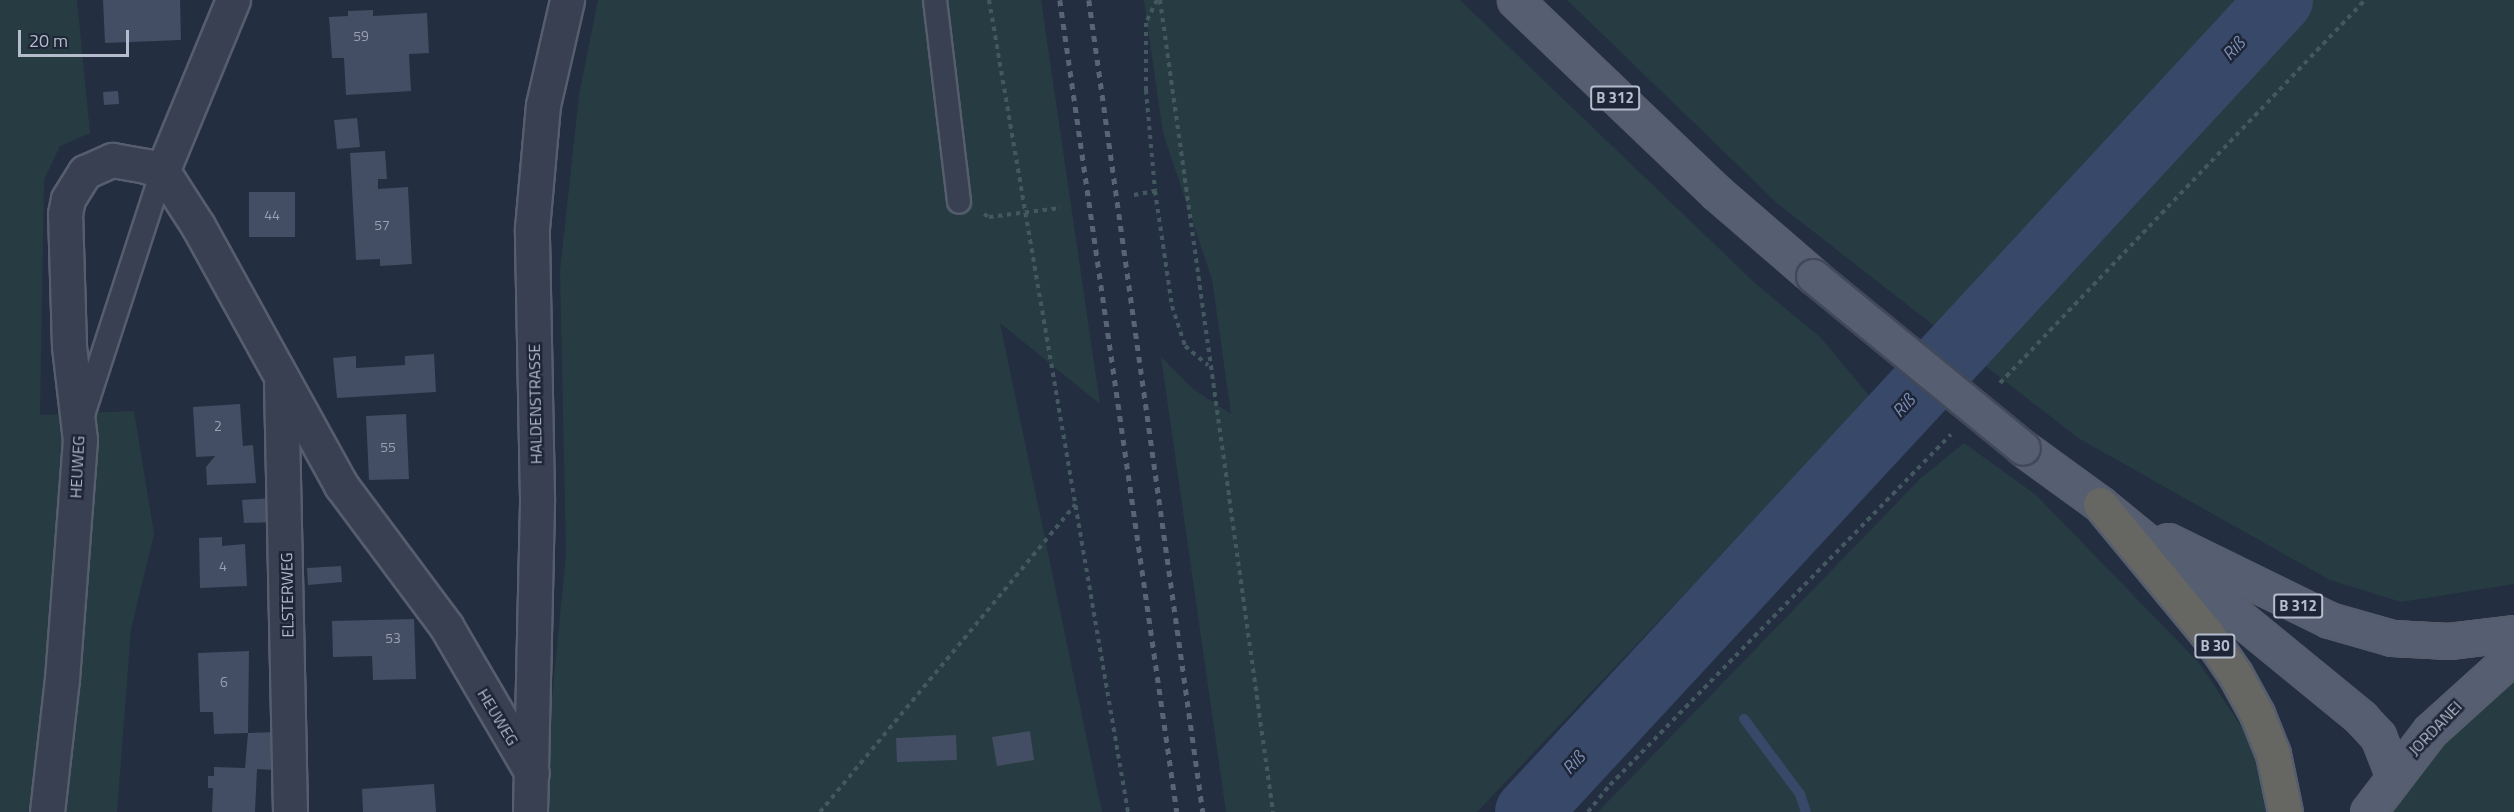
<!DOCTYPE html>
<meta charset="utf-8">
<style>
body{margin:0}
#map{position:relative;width:2514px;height:812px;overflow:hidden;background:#242e41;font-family:"Titillium Web",sans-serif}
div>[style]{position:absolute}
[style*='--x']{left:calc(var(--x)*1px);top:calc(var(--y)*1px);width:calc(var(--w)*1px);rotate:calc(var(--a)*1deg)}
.green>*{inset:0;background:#263c42}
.stream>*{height:10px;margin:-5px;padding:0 5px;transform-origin:5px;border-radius:5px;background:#374869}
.river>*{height:66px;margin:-33px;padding:0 33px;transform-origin:33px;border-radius:33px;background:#374869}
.building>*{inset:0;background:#434d63}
.path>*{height:4px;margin-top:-2px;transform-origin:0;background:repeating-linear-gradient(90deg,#44595f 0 4.5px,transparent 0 9px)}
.roads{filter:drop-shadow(2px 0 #565e6e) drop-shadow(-2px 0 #565e6e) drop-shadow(0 2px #565e6e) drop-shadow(0 -2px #565e6e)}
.service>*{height:22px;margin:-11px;padding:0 11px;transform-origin:11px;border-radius:11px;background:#384051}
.minor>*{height:33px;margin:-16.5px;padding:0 16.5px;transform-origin:16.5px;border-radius:16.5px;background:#384051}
.tertiary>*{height:33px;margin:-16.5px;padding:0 16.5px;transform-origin:16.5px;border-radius:16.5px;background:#384051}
.primary>*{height:33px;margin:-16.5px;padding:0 16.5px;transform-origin:16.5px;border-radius:16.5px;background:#565f71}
.trunk>*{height:33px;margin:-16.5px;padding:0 16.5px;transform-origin:16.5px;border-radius:16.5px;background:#666663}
.rail>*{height:4.5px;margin-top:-2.25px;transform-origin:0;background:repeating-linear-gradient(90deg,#5a6478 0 6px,transparent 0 12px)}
.bridges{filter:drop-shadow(2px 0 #42495a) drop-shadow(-2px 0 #42495a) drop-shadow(0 2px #42495a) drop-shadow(0 -2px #42495a)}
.primary-bridge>*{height:33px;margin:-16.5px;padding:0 16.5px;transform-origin:16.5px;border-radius:16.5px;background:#565f71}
span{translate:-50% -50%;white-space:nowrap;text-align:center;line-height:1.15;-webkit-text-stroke:5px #1d2536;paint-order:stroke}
.number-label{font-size:14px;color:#98a0b1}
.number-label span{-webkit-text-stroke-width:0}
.shield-label span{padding:2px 4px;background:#1d2536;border:2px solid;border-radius:4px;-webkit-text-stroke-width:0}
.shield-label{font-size:15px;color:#b5bccb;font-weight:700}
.street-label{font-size:16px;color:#b5bccb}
.water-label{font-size:18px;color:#7c8eb4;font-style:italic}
.scale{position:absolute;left:18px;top:30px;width:111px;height:27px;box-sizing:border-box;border:3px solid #b5bccb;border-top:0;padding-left:8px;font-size:18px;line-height:21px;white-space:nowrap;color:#b5bccb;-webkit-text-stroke:4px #1d2536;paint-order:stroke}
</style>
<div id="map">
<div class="green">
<i style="clip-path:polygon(0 0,77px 0,90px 133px,60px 146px,44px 180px,40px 415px,134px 411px,154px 534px,131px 629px,117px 812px,0 812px)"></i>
<i style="clip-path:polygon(598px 0,1041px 0,1100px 404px,1000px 323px,1102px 812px,541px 812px,566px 554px,560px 271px,579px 95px)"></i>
<i style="clip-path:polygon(1144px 0,1460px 0,1757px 285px,1820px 337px,1871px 398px,1477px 812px,1226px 812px,1161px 357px,1193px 389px,1231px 414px,1212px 279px,1163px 133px)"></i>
<i style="clip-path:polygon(1567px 0,2514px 0,2514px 584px,2401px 602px,2330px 580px,2078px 438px,1778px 204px)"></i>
<i style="clip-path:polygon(1964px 443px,2036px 495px,2199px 663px,2250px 739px,2269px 793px,2271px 812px,1598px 812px,1921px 478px)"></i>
<i style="clip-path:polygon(2514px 676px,2514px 812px,2390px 812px,2413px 770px,2436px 739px)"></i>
</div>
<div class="stream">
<i style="--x:1744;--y:719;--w:94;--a:53.3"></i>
<i style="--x:1800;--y:794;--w:19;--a:72"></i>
</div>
<div class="river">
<i style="--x:1528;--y:812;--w:1107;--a:-47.2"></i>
</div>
<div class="building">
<i style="clip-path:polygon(103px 0,180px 0,181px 40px,105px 43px)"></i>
<i style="clip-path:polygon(373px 10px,373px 16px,427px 13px,429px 53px,409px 54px,411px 91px,346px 95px,344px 58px,332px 58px,329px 17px,348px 16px,348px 11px)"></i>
<i style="clip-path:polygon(118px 91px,119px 104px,104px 105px,103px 92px)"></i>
<i style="clip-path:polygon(357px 118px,360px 147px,337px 149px,334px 120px)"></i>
<i style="clip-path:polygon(385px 151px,387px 179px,378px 179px,378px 189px,408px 187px,412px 264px,380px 266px,380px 259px,356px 260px,350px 153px)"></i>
<i style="clip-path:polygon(249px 192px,295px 192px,295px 237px,249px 237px)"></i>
<i style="clip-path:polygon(434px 354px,436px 392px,337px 398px,333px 358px,356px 356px,356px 368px,405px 365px,405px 356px)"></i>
<i style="clip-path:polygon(240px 404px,243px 446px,253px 445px,256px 483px,207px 485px,206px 467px,215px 456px,196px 457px,193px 407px)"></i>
<i style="clip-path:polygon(406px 414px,409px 479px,369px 480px,366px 416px)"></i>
<i style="clip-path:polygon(273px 498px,274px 522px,244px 523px,242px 500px)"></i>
<i style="clip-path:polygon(222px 537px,222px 546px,245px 544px,247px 586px,200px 588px,199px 538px)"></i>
<i style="clip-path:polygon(341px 566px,342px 582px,308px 585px,307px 568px)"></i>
<i style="clip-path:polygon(414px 619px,416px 679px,373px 680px,372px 656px,333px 657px,332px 621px)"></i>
<i style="clip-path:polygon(249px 651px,248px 733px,214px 734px,213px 712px,200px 712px,198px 653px)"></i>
<i style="clip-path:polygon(1030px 731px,1034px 760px,997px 766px,992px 737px)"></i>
<i style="clip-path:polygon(278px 732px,274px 770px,257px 769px,255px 812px,212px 812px,213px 788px,208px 788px,208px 776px,214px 776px,214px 767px,245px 768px,248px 733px)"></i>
<i style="clip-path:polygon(956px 735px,957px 760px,897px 762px,896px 738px)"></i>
<i style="clip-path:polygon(434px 784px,436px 812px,363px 812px,362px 789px)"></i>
</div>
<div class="path">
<i style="--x:989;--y:0;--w:824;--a:80.29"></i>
<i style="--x:1157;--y:0;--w:25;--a:116"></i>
<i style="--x:1146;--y:23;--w:67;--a:90"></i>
<i style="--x:1146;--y:90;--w:101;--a:84.9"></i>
<i style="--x:1155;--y:191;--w:116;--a:81.6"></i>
<i style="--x:1172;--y:306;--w:42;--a:72"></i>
<i style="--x:1185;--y:346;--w:30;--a:40"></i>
<i style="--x:1160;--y:0;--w:820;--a:82.08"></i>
<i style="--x:1134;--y:195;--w:21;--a:-11"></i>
<i style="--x:984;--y:214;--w:6;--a:31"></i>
<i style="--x:989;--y:217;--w:72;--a:-7.2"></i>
<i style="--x:2000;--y:383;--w:529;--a:-46.38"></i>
<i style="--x:820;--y:812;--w:400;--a:-50.3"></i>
<i style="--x:1588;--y:812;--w:35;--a:-51"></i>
<i style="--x:1610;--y:785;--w:489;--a:-45.8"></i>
</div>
<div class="roads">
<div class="service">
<i style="--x:935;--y:0;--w:203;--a:83.2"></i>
<i style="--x:81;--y:421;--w:262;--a:-72"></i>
</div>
<div class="minor">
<i style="--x:162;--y:172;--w:186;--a:-67.6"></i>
<i style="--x:281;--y:382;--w:430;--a:88.8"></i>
<i style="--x:47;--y:812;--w:134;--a:-83.6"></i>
<i style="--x:62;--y:679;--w:240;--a:-85.7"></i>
<i style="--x:80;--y:440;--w:95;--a:-96.7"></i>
<i style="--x:69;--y:346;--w:132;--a:-91.7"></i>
<i style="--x:65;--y:214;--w:15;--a:-79"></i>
<i style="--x:68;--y:199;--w:32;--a:-58"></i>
<i style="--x:85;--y:172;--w:30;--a:-24"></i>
<i style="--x:112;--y:160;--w:35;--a:10"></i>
<i style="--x:146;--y:166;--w:17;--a:21"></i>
<i style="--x:162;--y:172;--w:11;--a:52"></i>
<i style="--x:169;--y:181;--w:54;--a:57.2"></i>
<i style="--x:198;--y:226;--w:296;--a:61.1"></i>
<i style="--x:341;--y:485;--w:176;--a:53.3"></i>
<i style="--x:446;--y:626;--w:170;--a:59.7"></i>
</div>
<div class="tertiary">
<i style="--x:530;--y:812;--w:314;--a:-88.7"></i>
<i style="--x:537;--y:498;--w:270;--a:-91.1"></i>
<i style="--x:532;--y:228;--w:123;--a:-84.9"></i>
<i style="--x:543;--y:105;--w:108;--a:-77.1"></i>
</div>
<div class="primary">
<i style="--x:1515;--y:0;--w:279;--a:43.7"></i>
<i style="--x:1717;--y:193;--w:127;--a:40.8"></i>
<i style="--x:2023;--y:448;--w:95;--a:36"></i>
<i style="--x:2100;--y:504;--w:338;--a:39.3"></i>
<i style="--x:2361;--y:718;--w:25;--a:47"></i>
<i style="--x:2378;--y:736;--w:41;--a:68.5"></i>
<i style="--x:2168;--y:541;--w:179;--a:26.1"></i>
<i style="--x:2329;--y:620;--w:66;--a:15.9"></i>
<i style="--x:2392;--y:638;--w:57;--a:3"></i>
<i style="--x:2449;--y:641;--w:65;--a:-7"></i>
<i style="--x:2368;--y:812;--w:102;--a:-52.6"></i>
<i style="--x:2430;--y:731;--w:113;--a:-42.1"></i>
</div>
<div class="trunk">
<i style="--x:2100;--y:504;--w:166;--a:50.4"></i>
<i style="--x:2206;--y:632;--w:51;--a:55.4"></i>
<i style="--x:2235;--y:674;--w:46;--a:61.2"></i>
<i style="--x:2257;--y:714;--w:43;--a:68.2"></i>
<i style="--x:2273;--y:754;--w:59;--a:78.3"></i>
</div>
</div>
<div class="rail">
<i style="--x:1060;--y:0;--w:820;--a:81.8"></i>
<i style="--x:1089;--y:0;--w:820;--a:82.01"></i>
</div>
<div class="bridges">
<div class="primary-bridge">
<i style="--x:1813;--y:276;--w:271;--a:39.3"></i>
</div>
</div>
<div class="number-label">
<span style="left:361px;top:36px">59</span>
<span style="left:272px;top:215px">44</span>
<span style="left:382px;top:225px">57</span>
<span style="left:218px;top:426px">2</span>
<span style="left:388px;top:447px">55</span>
<span style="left:223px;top:566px">4</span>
<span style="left:393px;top:638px">53</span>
<span style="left:224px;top:682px">6</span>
</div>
<div class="shield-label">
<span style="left:1615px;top:98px">B 312</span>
<span style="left:2298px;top:606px">B 312</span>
<span style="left:2215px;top:646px">B 30</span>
</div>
<div class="street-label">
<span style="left:535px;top:404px;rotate:-91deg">HALDENSTRASSE</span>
<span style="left:77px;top:467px;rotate:-87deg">HEUWEG</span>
<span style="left:287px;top:595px;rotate:-91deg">ELSTERWEG</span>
<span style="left:498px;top:717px;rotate:59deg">HEUWEG</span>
<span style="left:2435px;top:728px;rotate:-46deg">JORDANEI</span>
</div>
<div class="water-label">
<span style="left:2234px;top:49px;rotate:-47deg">Riß</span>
<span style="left:1904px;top:406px;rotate:-47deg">Riß</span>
<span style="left:1574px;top:763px;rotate:-47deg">Riß</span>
</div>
<div class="scale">20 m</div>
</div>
